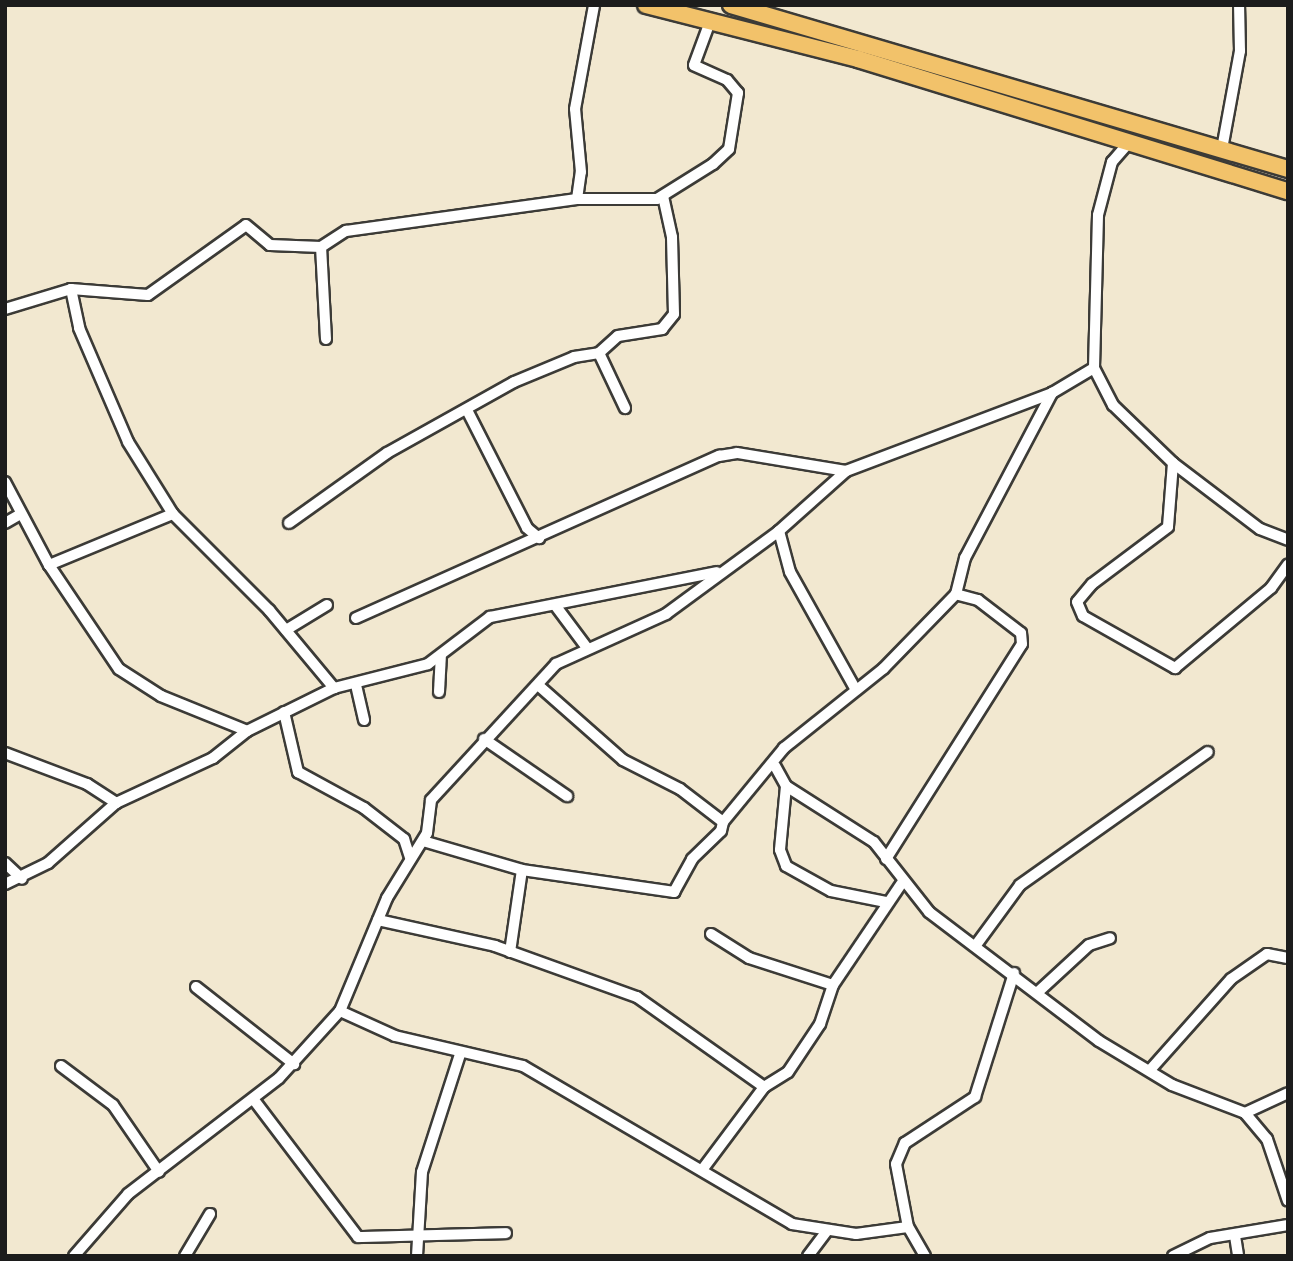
<!DOCTYPE html>
<style>
body{margin:0}
#map{position:relative;width:1293px;height:1261px;overflow:hidden;background:#f2e8d0;font-family:Mali,sans-serif}
div>[style]{position:absolute}
[style*='--x']{left:calc(var(--x)*1px);top:calc(var(--y)*1px);width:calc(var(--w)*1px);rotate:calc(var(--a)*1deg)}
.roads{filter:drop-shadow(2px 0 #3c3b37) drop-shadow(-2px 0 #3c3b37) drop-shadow(0 2px #3c3b37) drop-shadow(0 -2px #3c3b37)}
.street>*{height:10px;margin:-5px;padding:0 5px;transform-origin:5px;border-radius:5px;background:#fff}
.primary>*{height:16px;margin:-8px;padding:0 8px;transform-origin:8px;border-radius:8px;background:#f2c26a}
span{translate:-50% -50%;white-space:nowrap;text-align:center;line-height:1.15;-webkit-text-stroke:5px #fff;paint-order:stroke}
.frame{position:absolute;inset:0;border:7px solid #1c1c1c;pointer-events:none}
</style>
<div id="map">
<div class="roads">
<div class="street">
<i style="--x:1222;--y:149;--w:100;--a:-79.6"></i>
<i style="--x:1240;--y:51;--w:46;--a:-91.2"></i>
<i style="--x:577;--y:199;--w:27;--a:-82"></i>
<i style="--x:581;--y:172;--w:63;--a:-95.4"></i>
<i style="--x:575;--y:109;--w:106;--a:-79.6"></i>
<i style="--x:71;--y:289;--w:40;--a:78"></i>
<i style="--x:79;--y:328;--w:124;--a:66.7"></i>
<i style="--x:128;--y:442;--w:85;--a:58"></i>
<i style="--x:173;--y:514;--w:136;--a:45"></i>
<i style="--x:269;--y:610;--w:102;--a:50.2"></i>
<i style="--x:5;--y:309;--w:69;--a:-16.9"></i>
<i style="--x:71;--y:289;--w:77;--a:4.5"></i>
<i style="--x:148;--y:295;--w:120;--a:-35.5"></i>
<i style="--x:246;--y:225;--w:31;--a:40"></i>
<i style="--x:270;--y:245;--w:51;--a:2.2"></i>
<i style="--x:326;--y:339;--w:92;--a:-93.1"></i>
<i style="--x:321;--y:247;--w:30;--a:-33"></i>
<i style="--x:346;--y:231;--w:233;--a:-7.9"></i>
<i style="--x:577;--y:199;--w:80;--a:0"></i>
<i style="--x:657;--y:199;--w:66;--a:-32"></i>
<i style="--x:713;--y:164;--w:22;--a:-43"></i>
<i style="--x:729;--y:149;--w:57;--a:-80.9"></i>
<i style="--x:738;--y:93;--w:17;--a:-130"></i>
<i style="--x:727;--y:80;--w:36;--a:-156"></i>
<i style="--x:694;--y:65;--w:49;--a:-69.7"></i>
<i style="--x:599;--y:353;--w:25;--a:-42"></i>
<i style="--x:618;--y:336;--w:45;--a:-9"></i>
<i style="--x:662;--y:329;--w:19;--a:-51"></i>
<i style="--x:674;--y:314;--w:77;--a:-91.5"></i>
<i style="--x:672;--y:237;--w:42;--a:-102.4"></i>
<i style="--x:1094;--y:368;--w:42;--a:62.8"></i>
<i style="--x:1113;--y:405;--w:83;--a:44"></i>
<i style="--x:1173;--y:463;--w:109;--a:37.2"></i>
<i style="--x:1260;--y:529;--w:30;--a:21"></i>
<i style="--x:467;--y:410;--w:132;--a:63"></i>
<i style="--x:527;--y:528;--w:16;--a:40"></i>
<i style="--x:1173;--y:463;--w:64;--a:94.5"></i>
<i style="--x:1168;--y:527;--w:95;--a:143.1"></i>
<i style="--x:1092;--y:584;--w:23;--a:130"></i>
<i style="--x:1077;--y:602;--w:15;--a:67"></i>
<i style="--x:1083;--y:616;--w:106;--a:29.5"></i>
<i style="--x:1175;--y:668;--w:125;--a:-39.8"></i>
<i style="--x:1271;--y:588;--w:29;--a:-54"></i>
<i style="--x:5;--y:482;--w:94;--a:62.1"></i>
<i style="--x:49;--y:565;--w:125;--a:56.1"></i>
<i style="--x:119;--y:669;--w:50;--a:32.7"></i>
<i style="--x:161;--y:696;--w:93;--a:22.1"></i>
<i style="--x:5;--y:523;--w:16;--a:-30"></i>
<i style="--x:289;--y:523;--w:120;--a:-35.5"></i>
<i style="--x:387;--y:453;--w:145;--a:-29.2"></i>
<i style="--x:514;--y:382;--w:65;--a:-22.6"></i>
<i style="--x:574;--y:357;--w:25;--a:-9"></i>
<i style="--x:599;--y:353;--w:61;--a:64.7"></i>
<i style="--x:779;--y:531;--w:42;--a:75"></i>
<i style="--x:790;--y:572;--w:135;--a:60.8"></i>
<i style="--x:49;--y:565;--w:134;--a:-22.4"></i>
<i style="--x:555;--y:605;--w:54;--a:53.3"></i>
<i style="--x:356;--y:618;--w:398;--a:-24.1"></i>
<i style="--x:719;--y:456;--w:18;--a:-9"></i>
<i style="--x:737;--y:453;--w:110;--a:9.4"></i>
<i style="--x:286;--y:630;--w:48;--a:-31.4"></i>
<i style="--x:356;--y:685;--w:36;--a:77"></i>
<i style="--x:439;--y:692;--w:37;--a:-87"></i>
<i style="--x:284;--y:712;--w:62;--a:76.9"></i>
<i style="--x:298;--y:772;--w:75;--a:28.6"></i>
<i style="--x:364;--y:808;--w:51;--a:37.8"></i>
<i style="--x:404;--y:839;--w:19;--a:72"></i>
<i style="--x:484;--y:739;--w:101;--a:34.5"></i>
<i style="--x:5;--y:753;--w:88;--a:20.7"></i>
<i style="--x:87;--y:784;--w:35;--a:33"></i>
<i style="--x:775;--y:766;--w:23;--a:61"></i>
<i style="--x:786;--y:786;--w:104;--a:32.5"></i>
<i style="--x:874;--y:842;--w:89;--a:51.8"></i>
<i style="--x:929;--y:912;--w:213;--a:37.2"></i>
<i style="--x:1099;--y:1041;--w:85;--a:31.1"></i>
<i style="--x:1172;--y:1085;--w:78;--a:21"></i>
<i style="--x:1245;--y:1113;--w:34;--a:50"></i>
<i style="--x:1267;--y:1139;--w:65;--a:71.3"></i>
<i style="--x:786;--y:786;--w:64;--a:95.4"></i>
<i style="--x:780;--y:850;--w:17;--a:69"></i>
<i style="--x:786;--y:866;--w:51;--a:29.1"></i>
<i style="--x:831;--y:891;--w:56;--a:11.3"></i>
<i style="--x:723;--y:822;--w:96;--a:-50.5"></i>
<i style="--x:784;--y:748;--w:127;--a:-38.6"></i>
<i style="--x:883;--y:669;--w:105;--a:-45.8"></i>
<i style="--x:956;--y:594;--w:37;--a:-76"></i>
<i style="--x:965;--y:558;--w:187;--a:-62.2"></i>
<i style="--x:423;--y:841;--w:103;--a:16.3"></i>
<i style="--x:522;--y:870;--w:154;--a:8.2"></i>
<i style="--x:674;--y:892;--w:38;--a:-61"></i>
<i style="--x:692;--y:859;--w:40;--a:-44"></i>
<i style="--x:721;--y:831;--w:9;--a:-77"></i>
<i style="--x:723;--y:822;--w:54;--a:-142.5"></i>
<i style="--x:680;--y:789;--w:64;--a:-153"></i>
<i style="--x:623;--y:760;--w:113;--a:-138.6"></i>
<i style="--x:886;--y:859;--w:254;--a:-57.7"></i>
<i style="--x:1022;--y:644;--w:11;--a:-95"></i>
<i style="--x:1021;--y:633;--w:54;--a:-142.5"></i>
<i style="--x:978;--y:600;--w:23;--a:-165"></i>
<i style="--x:5;--y:863;--w:23;--a:43"></i>
<i style="--x:5;--y:884;--w:48;--a:-26"></i>
<i style="--x:48;--y:863;--w:91;--a:-41.4"></i>
<i style="--x:116;--y:803;--w:107;--a:-24.9"></i>
<i style="--x:213;--y:758;--w:43;--a:-38.5"></i>
<i style="--x:247;--y:731;--w:97;--a:-26.3"></i>
<i style="--x:334;--y:688;--w:97;--a:-14.3"></i>
<i style="--x:428;--y:664;--w:78;--a:-37.2"></i>
<i style="--x:490;--y:617;--w:231;--a:-11.2"></i>
<i style="--x:378;--y:920;--w:120;--a:12.5"></i>
<i style="--x:495;--y:946;--w:151;--a:19.8"></i>
<i style="--x:637;--y:997;--w:156;--a:35.3"></i>
<i style="--x:711;--y:934;--w:45;--a:32.3"></i>
<i style="--x:749;--y:958;--w:88;--a:17.8"></i>
<i style="--x:976;--y:945;--w:74;--a:-53.7"></i>
<i style="--x:1020;--y:885;--w:230;--a:-35.3"></i>
<i style="--x:510;--y:952;--w:83;--a:-81.7"></i>
<i style="--x:196;--y:987;--w:125;--a:38.2"></i>
<i style="--x:1038;--y:992;--w:69;--a:-42.7"></i>
<i style="--x:1089;--y:945;--w:22;--a:-18"></i>
<i style="--x:340;--y:1011;--w:60;--a:24.4"></i>
<i style="--x:395;--y:1036;--w:131;--a:13.2"></i>
<i style="--x:523;--y:1066;--w:312;--a:30.4"></i>
<i style="--x:792;--y:1224;--w:65;--a:8.9"></i>
<i style="--x:856;--y:1234;--w:52;--a:-7.7"></i>
<i style="--x:61;--y:1066;--w:65;--a:36.9"></i>
<i style="--x:113;--y:1105;--w:81;--a:55.5"></i>
<i style="--x:1150;--y:1070;--w:122;--a:-48.3"></i>
<i style="--x:1231;--y:979;--w:44;--a:-34.8"></i>
<i style="--x:1267;--y:954;--w:21;--a:11"></i>
<i style="--x:254;--y:1100;--w:172;--a:52.8"></i>
<i style="--x:358;--y:1237;--w:148;--a:-1.5"></i>
<i style="--x:1245;--y:1113;--w:47;--a:-24.9"></i>
<i style="--x:702;--y:1170;--w:104;--a:-53.2"></i>
<i style="--x:764;--y:1087;--w:28;--a:-32"></i>
<i style="--x:788;--y:1072;--w:58;--a:-56.3"></i>
<i style="--x:820;--y:1024;--w:41;--a:-71.6"></i>
<i style="--x:833;--y:985;--w:122;--a:-56"></i>
<i style="--x:1235;--y:1236;--w:20;--a:81"></i>
<i style="--x:74;--y:1256;--w:82;--a:-48.9"></i>
<i style="--x:128;--y:1194;--w:190;--a:-37.5"></i>
<i style="--x:279;--y:1078;--w:91;--a:-47.7"></i>
<i style="--x:340;--y:1011;--w:122;--a:-67.4"></i>
<i style="--x:387;--y:898;--w:76;--a:-58.4"></i>
<i style="--x:427;--y:833;--w:33;--a:-83"></i>
<i style="--x:431;--y:800;--w:185;--a:-47.4"></i>
<i style="--x:556;--y:664;--w:121;--a:-24.4"></i>
<i style="--x:666;--y:614;--w:140;--a:-36.3"></i>
<i style="--x:779;--y:531;--w:90;--a:-41.8"></i>
<i style="--x:846;--y:471;--w:220;--a:-20.7"></i>
<i style="--x:1052;--y:393;--w:49;--a:-30.8"></i>
<i style="--x:1094;--y:368;--w:153;--a:-88.5"></i>
<i style="--x:1098;--y:215;--w:55;--a:-75.2"></i>
<i style="--x:1112;--y:162;--w:23;--a:-49"></i>
<i style="--x:185;--y:1256;--w:49;--a:-59.2"></i>
<i style="--x:417;--y:1256;--w:84;--a:-86.6"></i>
<i style="--x:422;--y:1172;--w:124;--a:-72.1"></i>
<i style="--x:808;--y:1256;--w:31;--a:-53"></i>
<i style="--x:925;--y:1256;--w:34;--a:-120"></i>
<i style="--x:908;--y:1227;--w:64;--a:-100.8"></i>
<i style="--x:896;--y:1164;--w:23;--a:-67"></i>
<i style="--x:905;--y:1143;--w:84;--a:-33.3"></i>
<i style="--x:975;--y:1097;--w:130;--a:-72.5"></i>
<i style="--x:1173;--y:1256;--w:41;--a:-25.9"></i>
<i style="--x:1210;--y:1238;--w:79;--a:-9.5"></i>
</div>
<div class="primary">
<i style="--x:646;--y:5;--w:219;--a:14.3"></i>
<i style="--x:858;--y:59;--w:450;--a:17.1"></i>
<i style="--x:731;--y:5;--w:581;--a:16.41"></i>
</div>
</div>
<div class="frame"></div>
</div>
